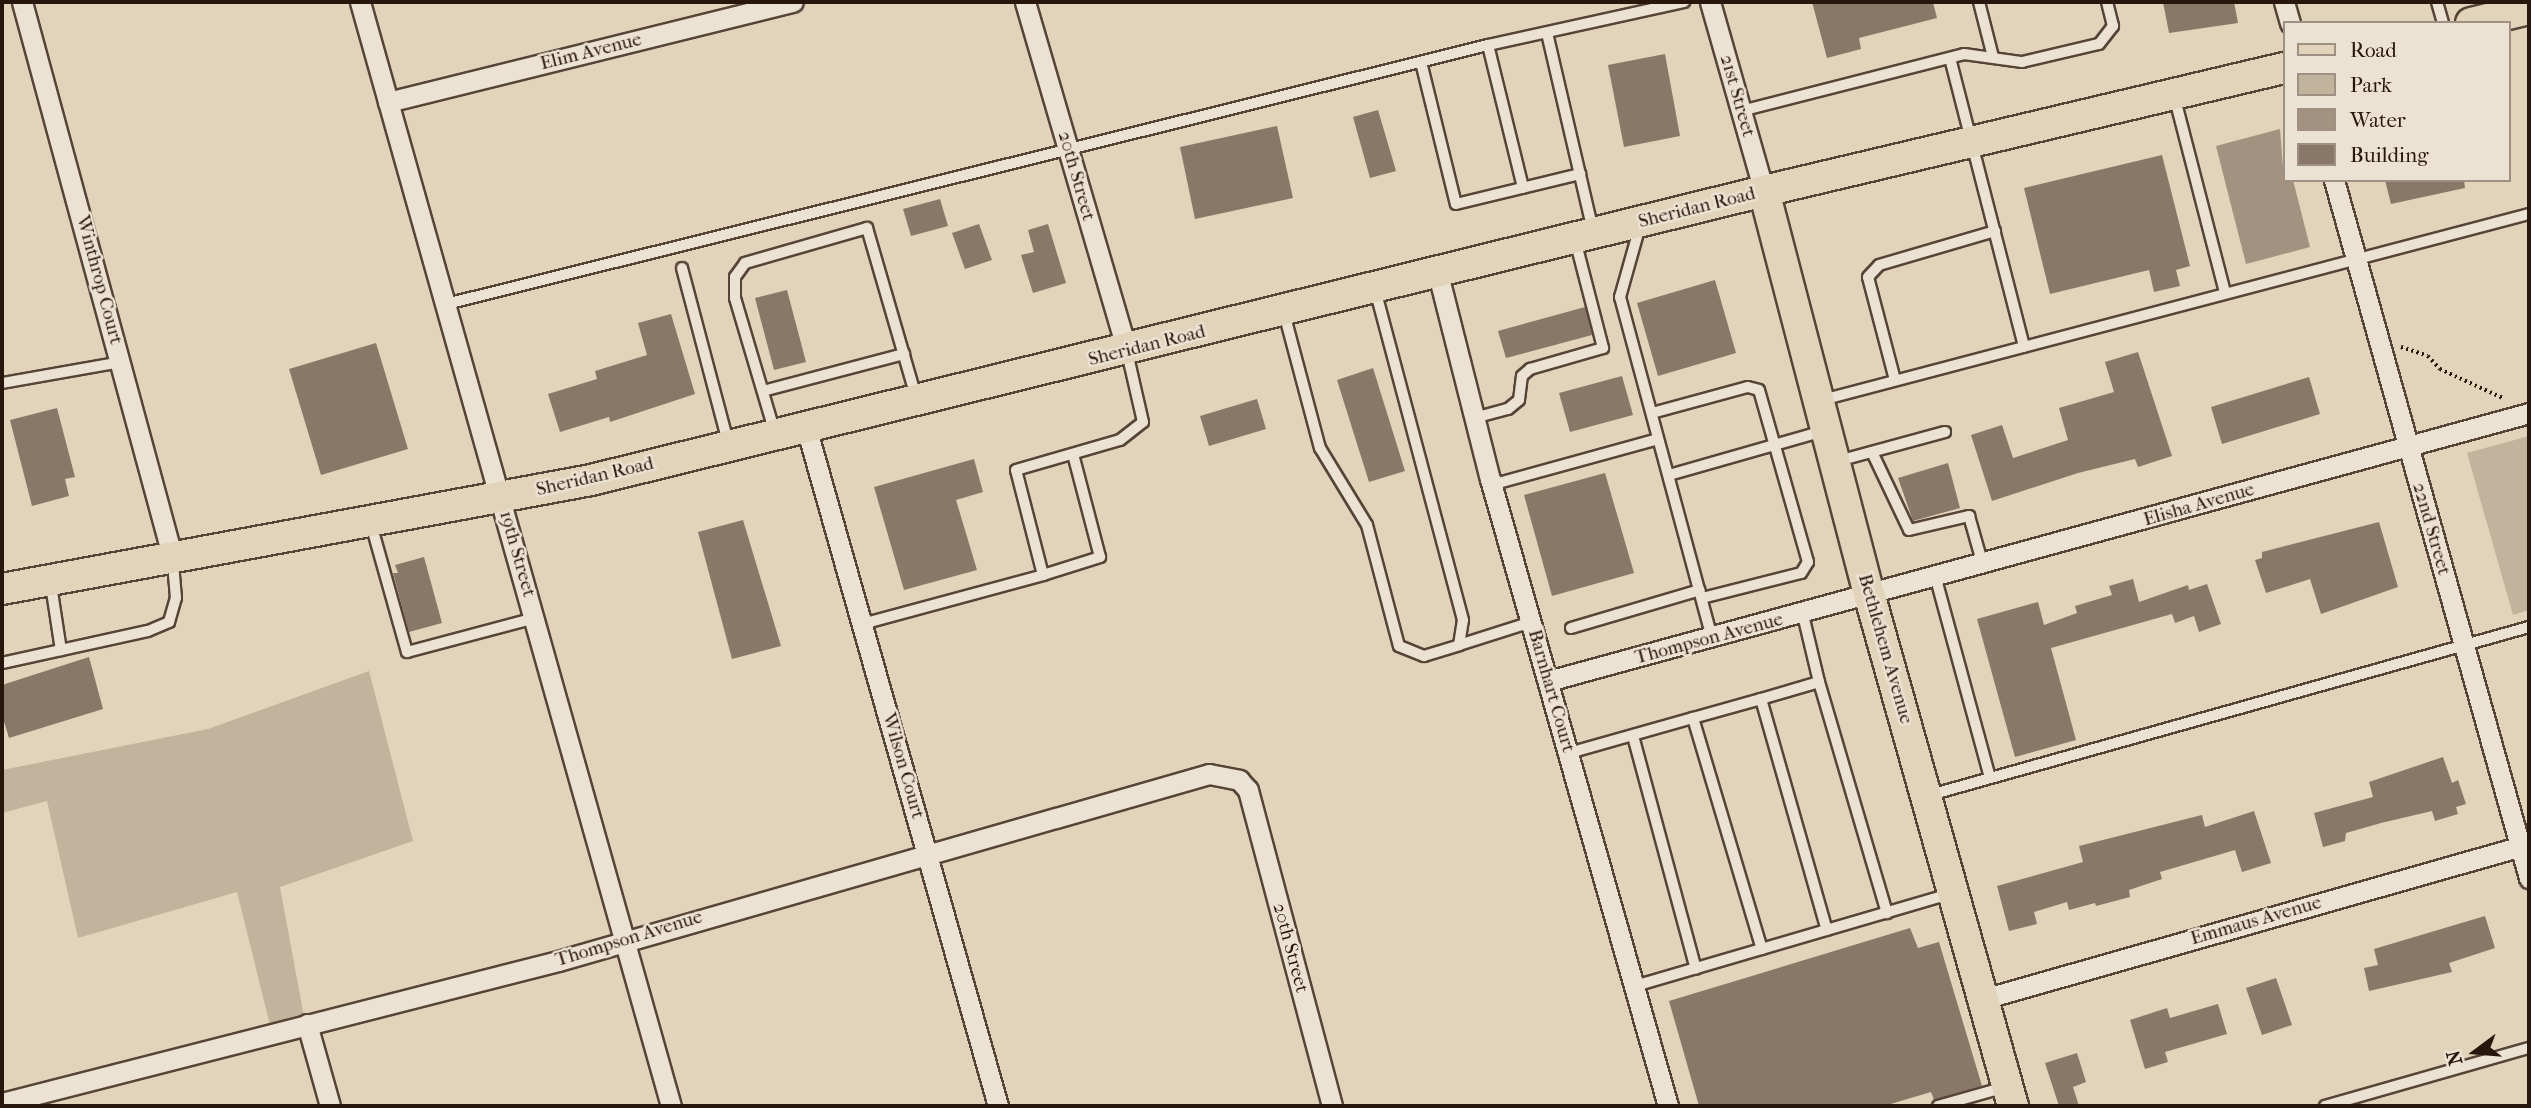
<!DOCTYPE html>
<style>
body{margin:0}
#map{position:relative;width:2531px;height:1108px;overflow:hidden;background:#e2d3bb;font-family:"IM FELL French Canon",serif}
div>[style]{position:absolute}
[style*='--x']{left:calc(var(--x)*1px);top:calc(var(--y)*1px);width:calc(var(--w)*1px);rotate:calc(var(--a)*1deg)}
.green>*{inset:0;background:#c2b39d}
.water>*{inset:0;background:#a3927f}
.building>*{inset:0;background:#897867}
.path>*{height:3.5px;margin-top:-1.75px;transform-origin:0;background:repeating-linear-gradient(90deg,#28150b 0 2px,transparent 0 5.5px)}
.roads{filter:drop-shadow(2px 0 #564437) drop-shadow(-2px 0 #564437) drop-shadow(0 2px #564437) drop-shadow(0 -2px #564437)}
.lane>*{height:10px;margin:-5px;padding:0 5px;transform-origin:5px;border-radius:5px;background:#ece2d3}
.street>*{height:19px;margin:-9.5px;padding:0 9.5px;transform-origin:9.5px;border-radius:9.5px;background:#ece2d3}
.primary>*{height:30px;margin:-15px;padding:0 15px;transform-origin:15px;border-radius:15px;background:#e2d3bb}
span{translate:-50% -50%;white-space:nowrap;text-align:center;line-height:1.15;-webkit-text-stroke:5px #ece2d3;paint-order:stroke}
.street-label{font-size:19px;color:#28150b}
.frame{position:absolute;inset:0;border:4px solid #28150b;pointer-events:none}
.legend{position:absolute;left:2283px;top:21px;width:228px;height:161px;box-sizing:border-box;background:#ece2d3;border:2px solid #9e9083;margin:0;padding:9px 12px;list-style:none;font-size:21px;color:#28150b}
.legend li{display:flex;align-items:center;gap:14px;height:35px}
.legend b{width:35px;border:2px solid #9e9083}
.north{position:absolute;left:2440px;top:1017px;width:70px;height:70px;-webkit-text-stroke:5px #ece2d3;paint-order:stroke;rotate:254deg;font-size:19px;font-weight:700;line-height:28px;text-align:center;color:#28150b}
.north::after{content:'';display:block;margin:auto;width:24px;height:32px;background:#28150b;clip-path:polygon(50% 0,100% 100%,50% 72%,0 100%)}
</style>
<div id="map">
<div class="green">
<i style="clip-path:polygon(2529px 436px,2529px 610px,2513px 615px,2467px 453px)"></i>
<i style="clip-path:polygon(369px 671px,413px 841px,280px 887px,304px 1017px,270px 1025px,237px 892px,78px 938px,47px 801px,2px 813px,2px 770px,208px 729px)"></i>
</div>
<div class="water">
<i style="clip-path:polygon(2280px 129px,2284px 180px,2293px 180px,2310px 247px,2246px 264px,2216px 146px)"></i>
</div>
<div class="building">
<i style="clip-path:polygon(1812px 2px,1933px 2px,1937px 18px,1859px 38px,1861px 49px,1827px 58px)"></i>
<i style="clip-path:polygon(2163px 2px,2234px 2px,2238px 23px,2169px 33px)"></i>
<i style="clip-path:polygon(1665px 54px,1680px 136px,1624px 147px,1608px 65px)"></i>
<i style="clip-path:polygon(1378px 110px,1396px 171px,1370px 178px,1353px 117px)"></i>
<i style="clip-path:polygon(1277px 126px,1293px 198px,1195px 219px,1180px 147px)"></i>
<i style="clip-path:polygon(2162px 155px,2190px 266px,2176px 270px,2180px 286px,2154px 292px,2149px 270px,2050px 294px,2024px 188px)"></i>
<i style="clip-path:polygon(2385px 180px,2464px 180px,2465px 188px,2391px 204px)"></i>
<i style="clip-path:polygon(940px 199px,948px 226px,911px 236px,903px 209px)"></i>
<i style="clip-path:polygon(979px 224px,992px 260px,965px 269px,952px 233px)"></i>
<i style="clip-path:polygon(1048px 224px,1066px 283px,1033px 293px,1021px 255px,1034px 252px,1028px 230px)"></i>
<i style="clip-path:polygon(1715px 280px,1736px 353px,1658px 376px,1637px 303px)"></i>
<i style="clip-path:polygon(787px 290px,806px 362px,774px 370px,755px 298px)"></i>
<i style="clip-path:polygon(1585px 307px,1592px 335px,1506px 358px,1498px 331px)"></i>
<i style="clip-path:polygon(671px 314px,695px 394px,610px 422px,609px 417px,560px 432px,548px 394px,597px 379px,595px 371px,647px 355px,638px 323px)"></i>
<i style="clip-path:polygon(376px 343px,408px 449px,321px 475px,289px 369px)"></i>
<i style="clip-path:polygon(2138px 352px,2172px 456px,2138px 467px,2135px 459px,2078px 473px,1992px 501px,1971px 435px,2002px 425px,2013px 458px,2068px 440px,2059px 408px,2114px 392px,2105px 362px)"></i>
<i style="clip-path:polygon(1373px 368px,1405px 471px,1369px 482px,1337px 380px)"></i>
<i style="clip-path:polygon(1622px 376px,1633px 415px,1570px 432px,1559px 393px)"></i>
<i style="clip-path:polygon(2309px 377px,2320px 414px,2222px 444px,2211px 407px)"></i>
<i style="clip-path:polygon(1257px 399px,1266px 429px,1209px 446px,1200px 416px)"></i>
<i style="clip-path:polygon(57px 408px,75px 477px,65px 479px,69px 496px,32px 506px,10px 420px)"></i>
<i style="clip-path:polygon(974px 459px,983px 492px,956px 500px,977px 570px,904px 590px,874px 487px)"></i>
<i style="clip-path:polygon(1948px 463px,1960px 508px,1913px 521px,1898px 478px)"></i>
<i style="clip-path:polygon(1605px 473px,1634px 573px,1552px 596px,1524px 495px)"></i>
<i style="clip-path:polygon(743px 520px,781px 646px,732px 659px,698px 532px)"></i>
<i style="clip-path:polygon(2379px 522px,2398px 587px,2321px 614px,2310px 579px,2266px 593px,2255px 560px,2262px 558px,2262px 552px)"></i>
<i style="clip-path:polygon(424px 557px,442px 623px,409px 632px,393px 573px,398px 573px,395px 565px)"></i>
<i style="clip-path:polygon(2133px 579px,2139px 602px,2188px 585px,2189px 590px,2207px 584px,2221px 624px,2199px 632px,2194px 616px,2175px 623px,2172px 614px,2051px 648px,2076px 740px,2015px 757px,1977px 619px,2038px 602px,2044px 625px,2077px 613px,2075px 606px,2112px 595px,2109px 586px)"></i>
<i style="clip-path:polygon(89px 657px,103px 709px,9px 738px,2px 715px,2px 685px)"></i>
<i style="clip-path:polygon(2443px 757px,2452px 783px,2458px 780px,2466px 804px,2456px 807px,2458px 814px,2435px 821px,2432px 811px,2381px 823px,2346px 833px,2345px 841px,2323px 847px,2314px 813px,2373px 797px,2369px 782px)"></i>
<i style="clip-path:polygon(2254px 811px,2271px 863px,2242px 872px,2235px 850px,2160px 872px,2162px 879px,2129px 890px,2130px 897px,2096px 906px,2095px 903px,2069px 910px,2067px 902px,2034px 912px,2037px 924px,2009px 931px,1997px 886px,2083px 862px,2079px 846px,2202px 815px,2205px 827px)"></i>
<i style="clip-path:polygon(2485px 916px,2495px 948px,2449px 963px,2452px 972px,2369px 991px,2364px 968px,2378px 965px,2374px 949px)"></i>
<i style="clip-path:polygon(1910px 928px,1918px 948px,1939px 942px,1982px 1086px,1934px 1100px,1931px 1092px,1884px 1106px,1699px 1106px,1669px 1001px)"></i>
<i style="clip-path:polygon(2276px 978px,2292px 1025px,2262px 1035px,2246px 988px)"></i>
<i style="clip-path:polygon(2218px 1004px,2227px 1034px,2165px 1052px,2168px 1062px,2145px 1069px,2130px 1020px,2167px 1008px,2170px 1018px)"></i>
<i style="clip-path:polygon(2077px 1053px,2086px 1082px,2073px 1087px,2079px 1106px,2059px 1106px,2045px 1063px)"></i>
</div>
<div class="path">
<i style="--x:2401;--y:347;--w:28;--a:18"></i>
<i style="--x:2428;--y:356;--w:18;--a:47"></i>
<i style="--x:2440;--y:369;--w:69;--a:24.7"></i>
</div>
<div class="roads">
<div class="lane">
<i style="--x:1979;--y:2;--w:57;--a:75.7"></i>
<i style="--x:2437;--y:2;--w:22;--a:74"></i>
<i style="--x:1547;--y:33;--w:202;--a:76.9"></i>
<i style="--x:1488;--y:45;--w:147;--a:76.2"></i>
<i style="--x:1950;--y:58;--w:298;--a:75.6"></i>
<i style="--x:1421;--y:62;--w:146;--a:76.2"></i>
<i style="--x:1456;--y:204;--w:128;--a:-13.6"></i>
<i style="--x:2175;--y:99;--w:200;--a:75.5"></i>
<i style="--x:1741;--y:111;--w:230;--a:-14.3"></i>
<i style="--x:1964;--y:54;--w:59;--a:7.9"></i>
<i style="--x:2022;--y:62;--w:79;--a:-13.2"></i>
<i style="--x:2099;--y:44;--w:23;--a:-52"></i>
<i style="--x:2113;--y:26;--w:25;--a:-104"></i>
<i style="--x:1640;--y:226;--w:74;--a:105.7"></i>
<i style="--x:1620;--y:297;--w:352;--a:74.9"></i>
<i style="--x:682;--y:268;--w:180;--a:75.2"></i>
<i style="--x:446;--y:304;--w:1074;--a:-13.96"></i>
<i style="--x:1488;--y:45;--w:201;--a:-12.4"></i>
<i style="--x:1284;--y:313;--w:140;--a:75.1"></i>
<i style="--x:1320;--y:448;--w:90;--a:58.6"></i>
<i style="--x:1367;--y:525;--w:125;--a:75.2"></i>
<i style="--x:1399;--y:646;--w:27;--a:22"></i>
<i style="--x:1424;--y:656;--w:37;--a:-17"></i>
<i style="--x:1459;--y:645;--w:25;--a:-81"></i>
<i style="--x:1463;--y:620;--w:342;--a:-104.9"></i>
<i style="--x:1895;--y:380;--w:106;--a:-104.7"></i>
<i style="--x:1868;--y:277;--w:16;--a:-47"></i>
<i style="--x:1879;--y:265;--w:121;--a:-16.3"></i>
<i style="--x:2;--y:383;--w:121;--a:-10"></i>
<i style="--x:763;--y:391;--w:146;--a:-14.7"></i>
<i style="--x:1822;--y:400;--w:731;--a:-14.74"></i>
<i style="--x:1652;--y:413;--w:99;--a:-15.2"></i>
<i style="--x:1748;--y:387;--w:11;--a:15"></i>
<i style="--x:1759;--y:390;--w:179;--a:74.1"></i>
<i style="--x:1808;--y:562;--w:13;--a:122"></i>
<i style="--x:1801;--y:573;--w:102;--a:165.8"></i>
<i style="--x:1474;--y:418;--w:35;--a:-15"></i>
<i style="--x:1508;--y:409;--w:14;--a:-39"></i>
<i style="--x:1519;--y:400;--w:24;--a:-83"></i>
<i style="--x:1522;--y:376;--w:11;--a:-41"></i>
<i style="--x:1530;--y:369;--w:76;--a:-16"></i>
<i style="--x:1603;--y:348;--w:112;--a:-104.5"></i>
<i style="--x:775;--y:433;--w:141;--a:-106.5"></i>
<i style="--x:735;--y:298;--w:21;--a:-90"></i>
<i style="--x:735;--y:277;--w:17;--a:-54"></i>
<i style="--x:745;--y:263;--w:127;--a:-16"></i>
<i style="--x:867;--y:228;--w:176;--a:73.8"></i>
<i style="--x:1872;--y:452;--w:86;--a:64.6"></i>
<i style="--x:1909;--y:530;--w:62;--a:-13.1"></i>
<i style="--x:1969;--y:516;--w:51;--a:74.1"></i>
<i style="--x:1838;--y:461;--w:111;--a:-15.2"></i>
<i style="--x:1669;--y:475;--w:160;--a:-15.9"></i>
<i style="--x:1491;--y:485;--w:173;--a:-15.4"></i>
<i style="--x:371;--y:524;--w:133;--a:74.3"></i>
<i style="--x:407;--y:652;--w:132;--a:-14.9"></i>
<i style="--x:1043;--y:575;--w:60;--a:-17.5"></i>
<i style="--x:1100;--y:557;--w:106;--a:-104.7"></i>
<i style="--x:1936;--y:579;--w:206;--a:74.8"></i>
<i style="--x:51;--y:585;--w:66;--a:81.3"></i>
<i style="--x:862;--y:624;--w:188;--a:-15.1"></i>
<i style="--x:1043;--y:575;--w:108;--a:-104.4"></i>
<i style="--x:1016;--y:470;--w:108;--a:-16.1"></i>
<i style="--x:1120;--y:440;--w:29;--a:-38"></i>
<i style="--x:1143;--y:422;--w:72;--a:-102.9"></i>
<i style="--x:1571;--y:628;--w:134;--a:-16.4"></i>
<i style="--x:1459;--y:645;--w:76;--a:-17.7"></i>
<i style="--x:2;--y:663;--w:149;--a:-12.4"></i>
<i style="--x:148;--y:631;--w:23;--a:-23"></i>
<i style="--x:169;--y:622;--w:25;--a:-74"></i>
<i style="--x:176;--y:598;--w:38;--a:-95"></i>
<i style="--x:1819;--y:682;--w:241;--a:73.6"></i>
<i style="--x:1761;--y:699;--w:60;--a:-16.3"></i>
<i style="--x:1819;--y:682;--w:69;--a:-103.4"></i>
<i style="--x:1693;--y:718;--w:71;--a:-15.6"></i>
<i style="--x:1761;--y:699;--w:240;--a:74.1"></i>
<i style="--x:1633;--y:736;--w:241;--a:74.9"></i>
<i style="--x:1569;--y:753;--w:129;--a:-15.8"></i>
<i style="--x:1693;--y:718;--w:241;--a:73.4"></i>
<i style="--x:1930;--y:795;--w:622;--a:-15.67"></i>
<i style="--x:1635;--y:986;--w:328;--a:-16.3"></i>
<i style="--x:1938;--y:1106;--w:70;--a:-15.8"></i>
<i style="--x:2325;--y:1106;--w:212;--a:-15.9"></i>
</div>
<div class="street">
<i style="--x:22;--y:2;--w:577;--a:74.83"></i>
<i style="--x:360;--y:2;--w:1147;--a:74.27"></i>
<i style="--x:1025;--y:2;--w:364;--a:73.7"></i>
<i style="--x:1710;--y:2;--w:197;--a:74.1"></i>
<i style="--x:2284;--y:2;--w:22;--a:74"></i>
<i style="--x:388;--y:102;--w:417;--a:-13.9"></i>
<i style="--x:2334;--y:180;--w:725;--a:74.39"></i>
<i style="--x:1438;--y:274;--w:211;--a:75.8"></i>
<i style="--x:1490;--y:479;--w:652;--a:74.15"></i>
<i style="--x:806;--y:427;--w:706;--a:74.21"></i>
<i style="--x:1548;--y:681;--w:1017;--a:-15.28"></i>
<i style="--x:1983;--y:999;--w:568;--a:-15.85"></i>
<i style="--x:307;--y:1024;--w:85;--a:74.3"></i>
<i style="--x:2;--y:1103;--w:574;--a:-14.33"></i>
<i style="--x:558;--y:961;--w:677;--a:-16.03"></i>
<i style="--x:1209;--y:774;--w:31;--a:11"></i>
<i style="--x:1239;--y:780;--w:13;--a:48"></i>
<i style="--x:1248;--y:790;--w:327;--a:75.1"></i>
</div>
<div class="primary">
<i style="--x:2471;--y:23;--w:60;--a:-13.6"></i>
<i style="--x:1764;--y:191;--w:420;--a:75.4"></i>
<i style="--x:1870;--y:597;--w:529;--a:74.31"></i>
<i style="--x:2;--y:589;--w:599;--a:-10.48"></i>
<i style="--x:591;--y:480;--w:1208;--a:-13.84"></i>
<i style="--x:1764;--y:191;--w:534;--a:-13.31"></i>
</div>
</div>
<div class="street-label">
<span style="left:591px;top:52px;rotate:-14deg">Elim Avenue</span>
<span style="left:1737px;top:96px;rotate:74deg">21st Street</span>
<span style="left:1076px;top:176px;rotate:74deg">20th Street</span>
<span style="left:1697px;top:208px;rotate:-14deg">Sheridan Road</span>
<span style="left:99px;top:280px;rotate:75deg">Winthrop Court</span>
<span style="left:1147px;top:346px;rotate:-14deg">Sheridan Road</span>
<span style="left:595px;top:477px;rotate:-13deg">Sheridan Road</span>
<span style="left:2199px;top:505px;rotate:-16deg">Elisha Avenue</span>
<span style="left:2431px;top:529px;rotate:74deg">22nd Street</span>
<span style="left:517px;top:554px;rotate:74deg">19th Street</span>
<span style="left:1709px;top:639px;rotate:-15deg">Thompson Avenue</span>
<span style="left:1885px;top:649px;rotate:74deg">Bethlehem Avenue</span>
<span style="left:1551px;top:691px;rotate:74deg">Barnhart Court</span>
<span style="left:903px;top:766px;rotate:74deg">Wilson Court</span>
<span style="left:2256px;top:921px;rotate:-16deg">Emmaus Avenue</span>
<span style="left:629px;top:939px;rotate:-17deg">Thompson Avenue</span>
<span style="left:1290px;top:948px;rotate:75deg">20th Street</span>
</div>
<div class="frame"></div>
<ul class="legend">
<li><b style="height:9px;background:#e2d3bb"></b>Road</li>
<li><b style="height:19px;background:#c2b39d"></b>Park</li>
<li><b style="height:19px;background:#a3927f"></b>Water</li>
<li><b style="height:19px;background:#897867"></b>Building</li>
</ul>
<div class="north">N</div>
</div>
